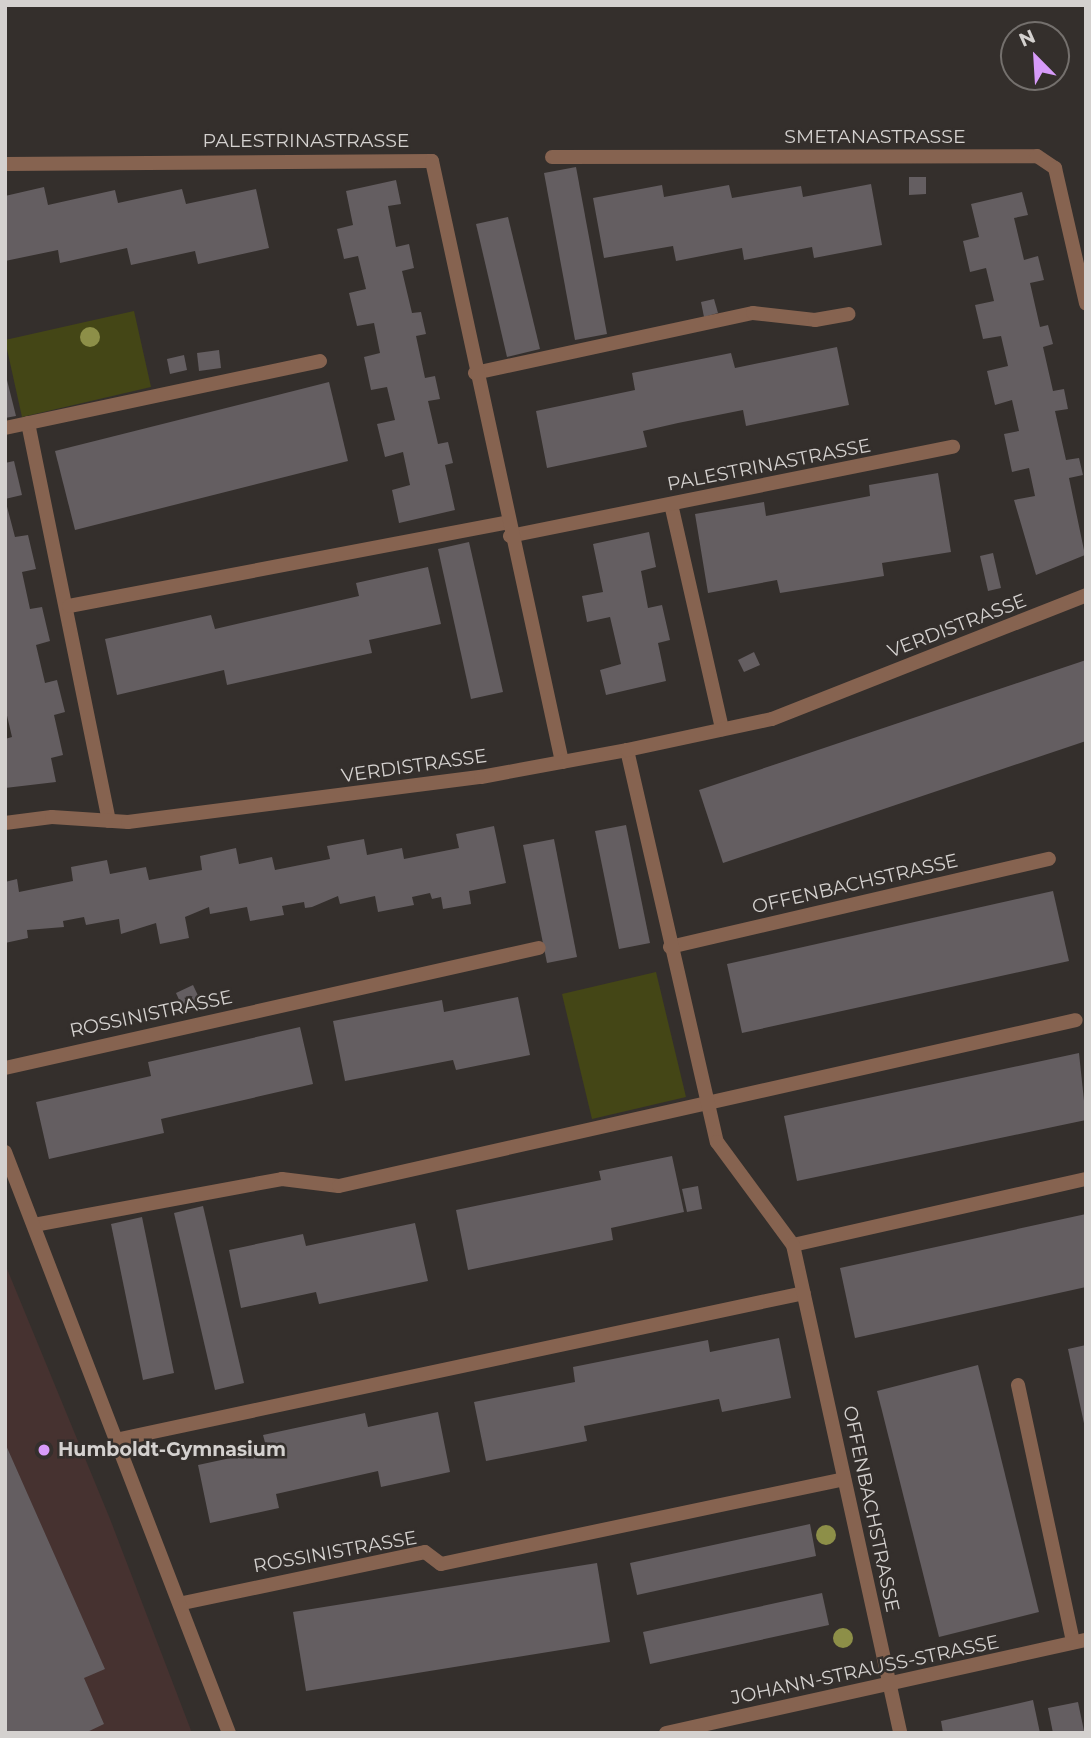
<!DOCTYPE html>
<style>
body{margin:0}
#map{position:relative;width:1091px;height:1738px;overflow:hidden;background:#342f2c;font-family:Montserrat,sans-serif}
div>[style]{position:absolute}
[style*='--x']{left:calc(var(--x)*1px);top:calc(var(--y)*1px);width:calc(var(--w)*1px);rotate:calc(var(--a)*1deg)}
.education>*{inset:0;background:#463230}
.green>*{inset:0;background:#444616}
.building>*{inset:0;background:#645e61}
.lane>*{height:14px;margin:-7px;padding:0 7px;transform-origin:7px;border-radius:7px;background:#866350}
.street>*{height:14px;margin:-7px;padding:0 7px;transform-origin:7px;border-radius:7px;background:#866350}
.trees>*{width:20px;height:20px;margin:-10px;border-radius:50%;background:#8d8f48}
.dots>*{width:19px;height:19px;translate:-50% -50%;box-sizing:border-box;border:4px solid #342f2c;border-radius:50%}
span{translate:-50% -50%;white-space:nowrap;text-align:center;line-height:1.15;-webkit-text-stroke:5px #342f2c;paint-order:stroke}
.street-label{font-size:19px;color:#d4d1cf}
.poi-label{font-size:19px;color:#d4d1cf;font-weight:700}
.left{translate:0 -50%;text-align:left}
.frame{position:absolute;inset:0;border:7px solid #d4d1cf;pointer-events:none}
.north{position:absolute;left:1000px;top:21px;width:70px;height:70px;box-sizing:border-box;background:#342f2c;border:2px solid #74706d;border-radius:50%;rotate:336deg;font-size:19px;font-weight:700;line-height:28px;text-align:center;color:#d4d1cf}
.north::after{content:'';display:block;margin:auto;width:24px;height:32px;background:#d79bf9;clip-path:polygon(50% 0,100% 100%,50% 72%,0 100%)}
</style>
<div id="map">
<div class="education">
<i style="clip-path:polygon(5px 1264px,110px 1519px,192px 1733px,5px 1733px)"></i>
</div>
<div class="green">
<i style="clip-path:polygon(134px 311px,151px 387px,22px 417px,5px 340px)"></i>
<i style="clip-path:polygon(656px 972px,686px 1097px,592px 1119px,562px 994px)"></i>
</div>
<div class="building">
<i style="clip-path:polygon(576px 167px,607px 334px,575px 340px,544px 173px)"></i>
<i style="clip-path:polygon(909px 177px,926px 177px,926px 194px,909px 195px)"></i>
<i style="clip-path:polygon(396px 180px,401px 204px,388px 206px,396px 247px,409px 244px,414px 268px,402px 271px,412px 313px,421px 312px,426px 334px,416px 336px,425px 378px,435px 376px,440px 399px,428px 401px,438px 444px,448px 442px,453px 463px,445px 465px,455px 510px,399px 523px,392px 490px,410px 485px,403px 452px,385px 457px,377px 424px,395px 420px,387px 387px,371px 390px,364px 357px,380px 353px,374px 323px,357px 326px,349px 293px,366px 289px,358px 256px,344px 259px,337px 229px,353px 225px,346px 191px)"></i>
<i style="clip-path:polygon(871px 184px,882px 245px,814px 258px,812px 247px,744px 260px,742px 248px,676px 261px,673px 246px,604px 258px,593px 198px,662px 185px,664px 197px,729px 185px,732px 198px,801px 186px,803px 197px)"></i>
<i style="clip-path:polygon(44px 187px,48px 205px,115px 190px,118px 203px,182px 189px,186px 204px,256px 189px,269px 248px,198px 264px,195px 251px,131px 265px,127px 248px,60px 263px,58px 250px,5px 261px,5px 196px)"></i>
<i style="clip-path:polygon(1022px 192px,1028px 215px,1014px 218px,1024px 260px,1038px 256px,1044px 280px,1030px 283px,1040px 327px,1048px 325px,1053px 344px,1043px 347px,1053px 391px,1064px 389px,1068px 409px,1055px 411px,1066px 460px,1079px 458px,1083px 475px,1069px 478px,1085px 555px,1036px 575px,1014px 500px,1035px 496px,1029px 468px,1012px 472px,1004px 434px,1019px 431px,1012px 400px,995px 405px,987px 371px,1008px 366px,1001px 336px,983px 339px,975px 305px,994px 301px,986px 268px,970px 272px,963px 241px,979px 237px,971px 204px)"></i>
<i style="clip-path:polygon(508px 217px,540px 349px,507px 357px,476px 224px)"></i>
<i style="clip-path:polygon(714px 299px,718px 313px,704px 317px,701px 302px)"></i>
<i style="clip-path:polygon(837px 347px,849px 405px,746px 426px,743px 410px,678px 423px,643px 431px,647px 447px,547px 468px,536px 411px,635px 390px,632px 373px,731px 353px,735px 368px)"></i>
<i style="clip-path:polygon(219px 350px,221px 368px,199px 371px,197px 353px)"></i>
<i style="clip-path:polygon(184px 355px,187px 370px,170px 374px,167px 359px)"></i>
<i style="clip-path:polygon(5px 372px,16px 416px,5px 418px)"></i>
<i style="clip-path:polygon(329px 382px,348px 461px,75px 530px,55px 451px)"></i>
<i style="clip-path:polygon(14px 461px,22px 495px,5px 499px,5px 463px)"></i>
<i style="clip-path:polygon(938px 473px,951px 552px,882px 563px,884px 576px,848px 582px,780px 593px,777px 580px,708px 593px,695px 514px,764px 502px,766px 516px,870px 496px,869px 485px)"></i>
<i style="clip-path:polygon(5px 499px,15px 537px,28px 535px,36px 569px,22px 572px,30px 609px,42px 607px,50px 641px,36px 645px,45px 683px,57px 680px,65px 712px,54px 715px,63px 755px,51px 758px,56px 782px,5px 788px,5px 739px,12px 737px,5px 707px)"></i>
<i style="clip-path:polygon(649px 532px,656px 567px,641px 571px,648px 608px,662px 605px,670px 640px,658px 643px,666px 681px,606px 695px,600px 670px,621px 664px,610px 617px,587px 622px,582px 596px,603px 592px,593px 544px)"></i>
<i style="clip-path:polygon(469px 542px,503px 692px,471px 699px,438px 549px)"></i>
<i style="clip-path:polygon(993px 553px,1001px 588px,988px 591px,980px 556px)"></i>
<i style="clip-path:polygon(428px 567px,441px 624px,369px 640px,372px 653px,227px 685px,224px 670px,117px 695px,105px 639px,211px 615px,215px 629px,359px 596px,356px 583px)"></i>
<i style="clip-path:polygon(754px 652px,760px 665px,744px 672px,738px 660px)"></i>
<i style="clip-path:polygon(1086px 660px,1086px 741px,723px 863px,699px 790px)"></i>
<i style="clip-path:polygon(626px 825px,650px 943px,619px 949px,595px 831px)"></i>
<i style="clip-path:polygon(494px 826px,506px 883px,469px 891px,471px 904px,443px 909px,441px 897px,432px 899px,430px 893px,412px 897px,414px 905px,378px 912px,375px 896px,340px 904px,338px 896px,312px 907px,305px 908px,304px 902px,282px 906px,284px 915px,250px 921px,247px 907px,210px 914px,209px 907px,185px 917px,189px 938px,160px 944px,156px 923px,121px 934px,119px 919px,86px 925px,84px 917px,63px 921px,64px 927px,27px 930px,28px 938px,5px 943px,5px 882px,17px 879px,19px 892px,73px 881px,71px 867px,107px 860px,110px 874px,146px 867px,149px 880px,202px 870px,200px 856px,236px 848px,239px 864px,272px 857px,275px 870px,330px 859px,327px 846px,364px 839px,367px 855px,402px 848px,404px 859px,459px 848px,456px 834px)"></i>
<i style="clip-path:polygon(554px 839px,577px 957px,547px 963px,523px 845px)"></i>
<i style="clip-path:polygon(1053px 891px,1069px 961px,742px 1033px,727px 964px)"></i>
<i style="clip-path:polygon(193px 985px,202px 1004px,185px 1013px,176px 993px)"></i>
<i style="clip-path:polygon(518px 997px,530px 1055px,456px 1070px,453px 1060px,345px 1081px,333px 1021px,442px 1000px,444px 1012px)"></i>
<i style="clip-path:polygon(300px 1027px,313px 1084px,161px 1119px,164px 1133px,49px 1159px,36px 1102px,151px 1076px,148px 1062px)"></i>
<i style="clip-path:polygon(1079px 1053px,1086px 1120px,797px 1181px,784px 1116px)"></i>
<i style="clip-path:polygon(672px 1156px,684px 1212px,611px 1228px,613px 1240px,468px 1270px,456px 1210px,601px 1180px,599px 1171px)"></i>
<i style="clip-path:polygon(698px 1186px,702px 1209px,687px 1212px,682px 1189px)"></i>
<i style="clip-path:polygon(203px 1206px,244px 1383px,215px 1390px,174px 1213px)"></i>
<i style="clip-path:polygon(1086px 1214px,1086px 1287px,855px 1338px,840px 1268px)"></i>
<i style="clip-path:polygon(142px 1217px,174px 1373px,143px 1380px,111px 1224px)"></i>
<i style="clip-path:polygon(415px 1223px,428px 1281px,319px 1304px,316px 1292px,241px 1308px,229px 1250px,303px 1234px,306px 1246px)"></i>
<i style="clip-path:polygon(779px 1338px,791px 1398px,722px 1412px,719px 1399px,584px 1426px,587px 1441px,486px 1461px,474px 1402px,575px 1382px,573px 1367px,708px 1340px,710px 1352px)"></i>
<i style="clip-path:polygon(1086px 1345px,1086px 1428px,1085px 1428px,1068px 1349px)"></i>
<i style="clip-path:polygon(978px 1365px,1039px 1612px,939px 1637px,877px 1391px)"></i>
<i style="clip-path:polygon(438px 1412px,450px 1472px,381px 1487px,378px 1471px,276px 1494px,279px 1508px,210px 1523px,198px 1465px,267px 1450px,263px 1435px,365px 1413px,368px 1427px)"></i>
<i style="clip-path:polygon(5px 1443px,105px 1669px,84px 1678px,104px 1724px,85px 1733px,5px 1733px)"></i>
<i style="clip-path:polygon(810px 1524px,816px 1556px,637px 1595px,630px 1563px)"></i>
<i style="clip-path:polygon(597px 1563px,610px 1642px,306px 1691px,293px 1612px)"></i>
<i style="clip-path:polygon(822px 1593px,829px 1625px,650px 1664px,643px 1632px)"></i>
<i style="clip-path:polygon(1033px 1700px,1040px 1733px,943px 1733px,941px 1721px)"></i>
<i style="clip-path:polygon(1078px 1702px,1084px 1731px,1053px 1733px,1048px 1708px)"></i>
</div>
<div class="lane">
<i style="--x:552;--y:157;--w:485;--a:-0.1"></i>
<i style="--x:1037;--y:156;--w:22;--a:34"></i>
<i style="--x:5;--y:164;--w:427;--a:-0.4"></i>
<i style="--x:475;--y:373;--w:284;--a:-12.2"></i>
<i style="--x:753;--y:313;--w:62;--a:6.4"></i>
<i style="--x:815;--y:320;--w:34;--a:-10"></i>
<i style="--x:28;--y:423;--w:406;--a:78.5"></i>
<i style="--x:5;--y:428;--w:322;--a:-12"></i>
<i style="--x:671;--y:504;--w:231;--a:77.2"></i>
<i style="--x:510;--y:536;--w:452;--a:-11.4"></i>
<i style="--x:69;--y:606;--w:445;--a:-10.8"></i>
<i style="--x:670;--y:947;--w:389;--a:-13.1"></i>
<i style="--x:5;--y:1068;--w:547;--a:-12.67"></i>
<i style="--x:34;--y:1225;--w:252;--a:-10.5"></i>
<i style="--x:282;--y:1179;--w:57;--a:7"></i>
<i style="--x:339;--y:1186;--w:755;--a:-12.69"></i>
<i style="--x:793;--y:1245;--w:300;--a:-12.7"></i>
<i style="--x:1018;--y:1385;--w:263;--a:77.9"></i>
<i style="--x:120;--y:1439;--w:699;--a:-12.05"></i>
<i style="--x:183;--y:1603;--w:247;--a:-11.9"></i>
<i style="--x:425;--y:1552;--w:20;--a:37"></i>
<i style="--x:441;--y:1564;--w:412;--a:-11.9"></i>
</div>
<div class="street">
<i style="--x:432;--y:161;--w:615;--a:77.79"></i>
<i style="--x:1055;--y:168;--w:139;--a:77.1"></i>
<i style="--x:627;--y:750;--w:402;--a:77.1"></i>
<i style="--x:717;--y:1142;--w:128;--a:53.6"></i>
<i style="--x:793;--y:1245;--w:500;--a:77.6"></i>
<i style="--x:5;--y:823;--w:47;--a:-7.3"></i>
<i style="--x:52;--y:817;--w:76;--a:3.8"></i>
<i style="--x:128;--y:822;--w:356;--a:-7.3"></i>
<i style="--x:481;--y:777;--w:148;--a:-10.5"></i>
<i style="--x:627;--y:750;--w:148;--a:-12.1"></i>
<i style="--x:772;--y:719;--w:338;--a:-21.5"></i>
<i style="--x:5;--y:1152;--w:623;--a:68.92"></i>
<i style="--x:666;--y:1733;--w:430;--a:-12.5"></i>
</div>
<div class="trees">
<i style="left:90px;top:337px"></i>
<i style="left:826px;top:1535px"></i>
<i style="left:843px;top:1638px"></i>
</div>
<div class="dots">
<i style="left:44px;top:1450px;background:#d79bf9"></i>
</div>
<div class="street-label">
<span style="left:875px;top:137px">SMETANASTRASSE</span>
<span style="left:306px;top:141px">PALESTRINASTRASSE</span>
<span style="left:769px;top:465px;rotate:-11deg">PALESTRINASTRASSE</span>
<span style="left:957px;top:626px;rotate:-21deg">VERDISTRASSE</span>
<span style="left:414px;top:766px;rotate:-8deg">VERDISTRASSE</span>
<span style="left:855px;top:884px;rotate:-13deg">OFFENBACHSTRASSE</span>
<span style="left:151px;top:1014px;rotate:-12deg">ROSSINISTRASSE</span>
<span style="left:871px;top:1509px;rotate:78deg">OFFENBACHSTRASSE</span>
<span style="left:335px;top:1552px;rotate:-10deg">ROSSINISTRASSE</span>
<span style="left:865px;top:1670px;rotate:-12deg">JOHANN-STRAUSS-STRASSE</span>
</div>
<div class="poi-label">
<span class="left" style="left:58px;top:1450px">Humboldt-Gymnasium</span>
</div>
<div class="frame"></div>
<div class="north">N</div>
</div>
